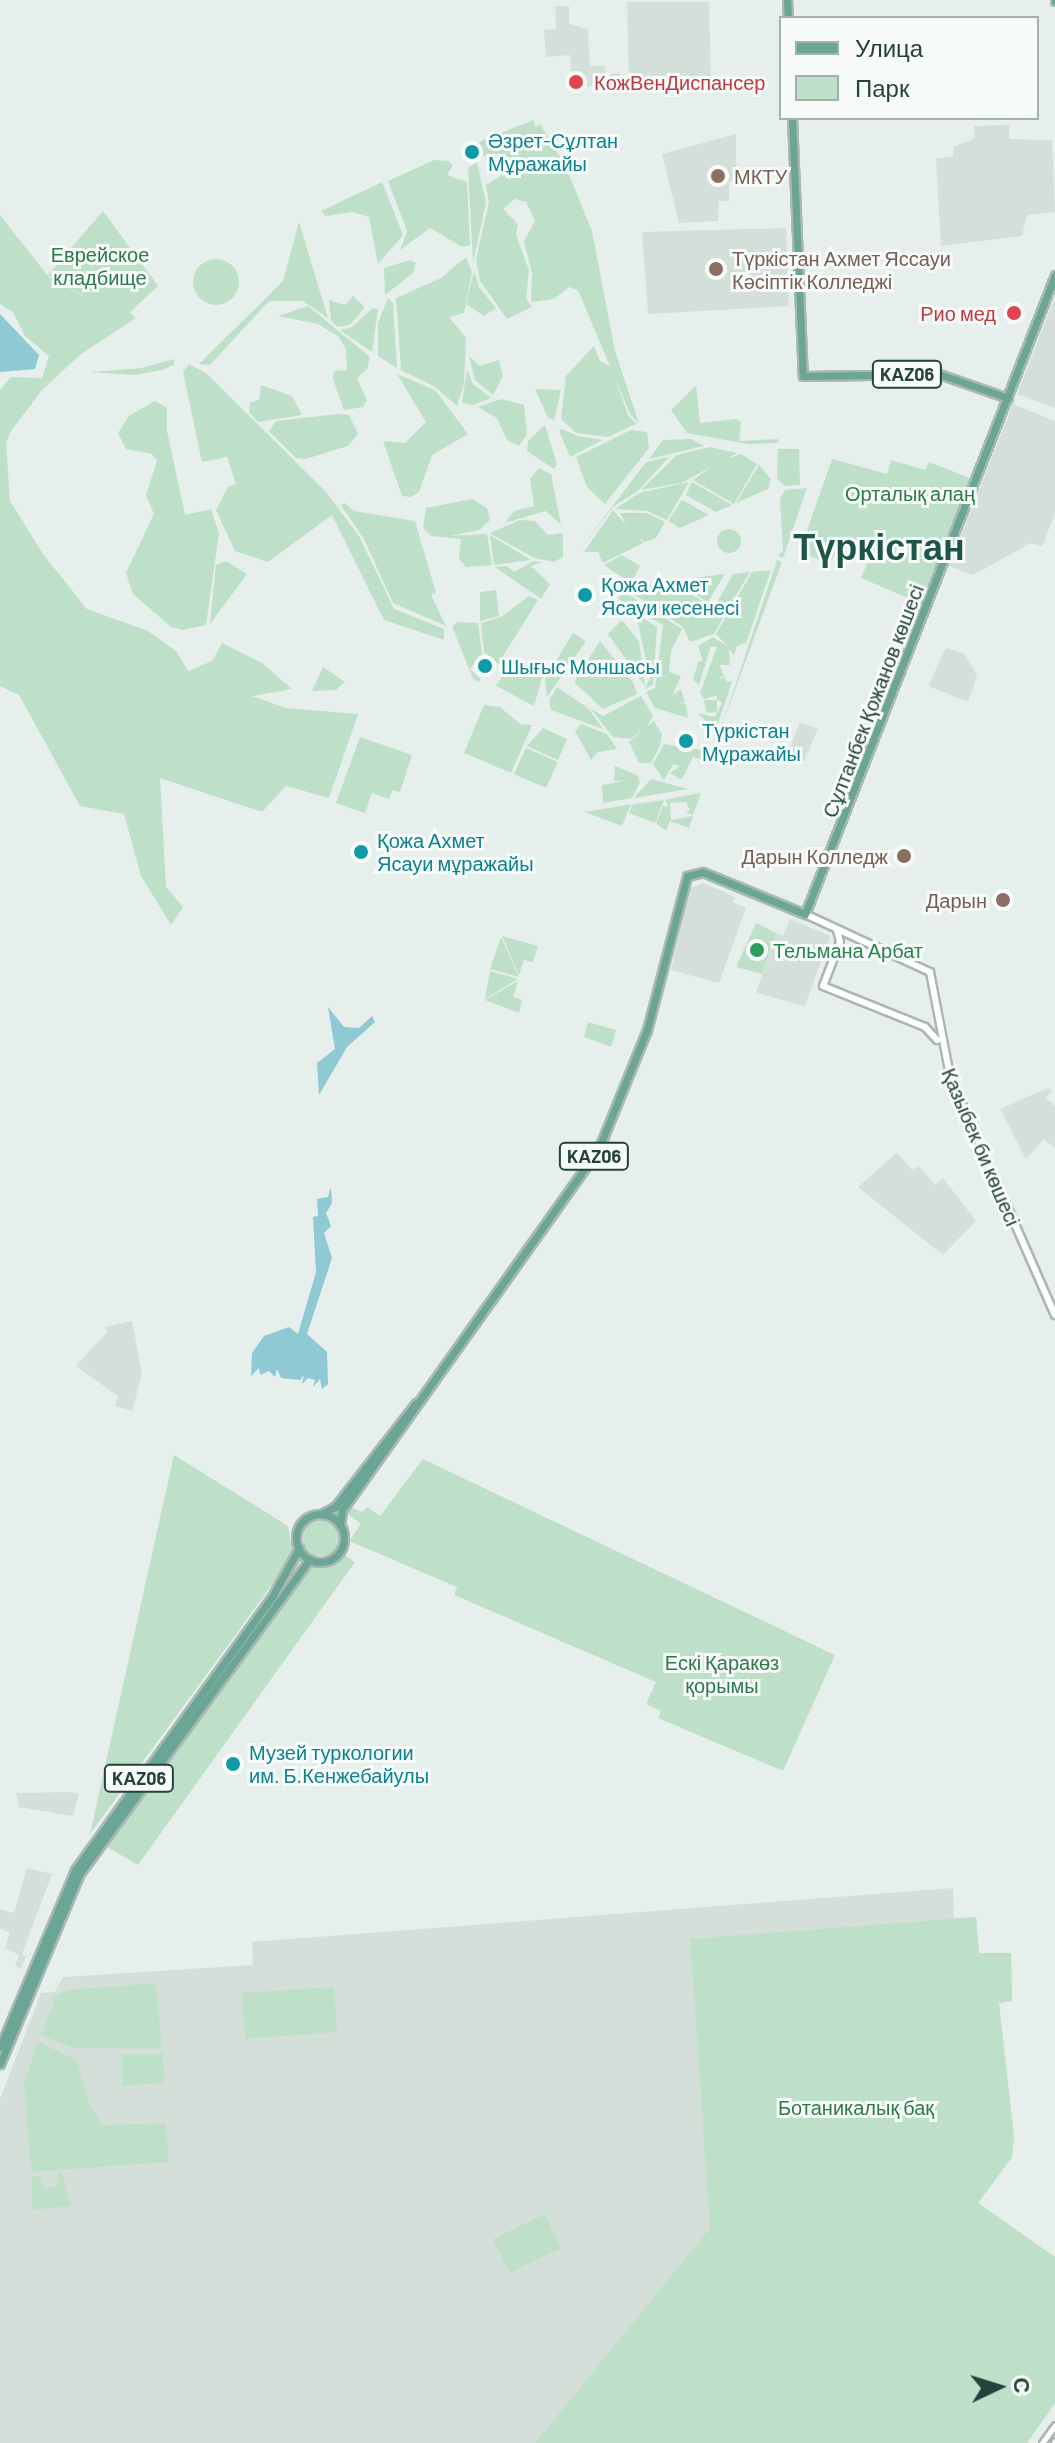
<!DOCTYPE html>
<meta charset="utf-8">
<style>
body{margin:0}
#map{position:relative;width:1055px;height:2443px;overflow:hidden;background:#e6efeb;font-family:Barlow,sans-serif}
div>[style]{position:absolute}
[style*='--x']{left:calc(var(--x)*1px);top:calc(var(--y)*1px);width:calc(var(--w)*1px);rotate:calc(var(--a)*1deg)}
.built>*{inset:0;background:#d4dfda}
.green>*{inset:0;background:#bfe0c8}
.round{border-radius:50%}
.water>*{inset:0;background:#8ec9d4}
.roads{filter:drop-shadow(2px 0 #a8b8b2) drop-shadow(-2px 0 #a8b8b2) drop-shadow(0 2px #a8b8b2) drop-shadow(0 -2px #a8b8b2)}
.tertiary>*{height:5px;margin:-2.5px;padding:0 2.5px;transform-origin:2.5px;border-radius:2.5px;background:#fff}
.secondary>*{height:6px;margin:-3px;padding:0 3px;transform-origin:3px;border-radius:3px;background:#fff}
.primary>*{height:7px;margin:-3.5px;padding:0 3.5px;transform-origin:3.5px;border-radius:3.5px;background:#6aa596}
.primary>.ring{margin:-3.5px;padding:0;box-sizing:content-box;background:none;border:7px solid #6aa596;border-radius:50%}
.dots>*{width:22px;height:22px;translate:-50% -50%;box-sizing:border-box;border:4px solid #f7fbf9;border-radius:50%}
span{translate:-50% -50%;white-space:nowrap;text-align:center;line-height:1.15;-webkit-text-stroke:6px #f7fbf9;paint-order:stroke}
.shield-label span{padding:2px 6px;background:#f7fbf9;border:2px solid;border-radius:6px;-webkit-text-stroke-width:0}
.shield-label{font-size:18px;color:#24423a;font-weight:700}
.health-label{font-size:20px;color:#be3a42}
.left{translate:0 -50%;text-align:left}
.right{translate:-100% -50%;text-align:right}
.culture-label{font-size:20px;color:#0d838f}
.education-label{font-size:20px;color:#785e54}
.park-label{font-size:20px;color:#2d7a4b}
.street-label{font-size:20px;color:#24423a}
.leisure-label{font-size:20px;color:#27864d}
.town-label{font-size:36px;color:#1f5548;font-weight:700}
.legend{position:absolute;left:779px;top:16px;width:260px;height:104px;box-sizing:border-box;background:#f7fbf9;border:2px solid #a3b1ad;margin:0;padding:10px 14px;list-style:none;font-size:24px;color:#24423a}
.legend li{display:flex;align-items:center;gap:16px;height:40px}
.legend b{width:40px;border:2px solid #a3b1ad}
.north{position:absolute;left:959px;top:2347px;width:80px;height:80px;-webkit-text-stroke:6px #f7fbf9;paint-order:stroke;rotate:86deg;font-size:22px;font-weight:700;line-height:32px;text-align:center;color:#24423a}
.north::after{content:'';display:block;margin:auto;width:28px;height:36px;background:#24423a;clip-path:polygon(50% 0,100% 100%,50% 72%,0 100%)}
</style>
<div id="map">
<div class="built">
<i style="clip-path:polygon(627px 2px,709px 2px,711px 82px,629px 85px)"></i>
<i style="clip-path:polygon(555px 6px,569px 6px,569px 24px,588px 29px,590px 66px,605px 66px,605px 74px,620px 73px,620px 87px,572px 86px,570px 55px,546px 57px,544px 30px,556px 29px)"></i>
<i style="clip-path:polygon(1009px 125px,1009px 139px,1052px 140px,1055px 212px,1027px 215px,1022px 236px,941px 246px,936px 158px,953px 157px,954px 147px,975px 138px,974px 126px)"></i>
<i style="clip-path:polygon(736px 134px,736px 181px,729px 182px,729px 201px,719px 201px,718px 221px,679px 223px,662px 154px)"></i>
<i style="clip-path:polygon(786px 228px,789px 306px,648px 314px,642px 232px)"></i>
<i style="clip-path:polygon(1055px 297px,1055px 408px,1017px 394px)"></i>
<i style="clip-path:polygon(1013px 404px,1055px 421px,1055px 513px,1042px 547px,1031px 543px,973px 575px,949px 566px)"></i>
<i style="clip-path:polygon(946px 648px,965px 654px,977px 676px,968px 702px,928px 686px)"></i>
<i style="clip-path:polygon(800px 722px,818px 729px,804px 761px,788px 753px)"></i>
<i style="clip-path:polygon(703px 883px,735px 897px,733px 902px,746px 908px,719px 983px,671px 970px,690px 888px)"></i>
<i style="clip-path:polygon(790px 919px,830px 936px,805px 1006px,756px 993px,776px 933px,783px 936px)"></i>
<i style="clip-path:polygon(1048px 1088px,1052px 1090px,1046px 1098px,1055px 1106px,1055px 1148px,1044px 1139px,1026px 1159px,1000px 1109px)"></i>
<i style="clip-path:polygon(897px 1153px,912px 1170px,919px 1166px,935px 1185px,943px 1178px,976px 1221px,943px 1255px,858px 1187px)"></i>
<i style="clip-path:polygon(132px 1321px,142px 1374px,132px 1411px,115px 1406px,118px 1396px,76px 1366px,107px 1332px,105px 1327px)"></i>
<i style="clip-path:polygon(69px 1792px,79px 1794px,73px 1816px,19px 1807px,16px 1793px)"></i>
<i style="clip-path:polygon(27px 1868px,52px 1874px,22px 1954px,26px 1957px,21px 1969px,15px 1966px,19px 1955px,5px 1948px,10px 1932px,0 1929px,0 1909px,14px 1913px)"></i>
<i style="clip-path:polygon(953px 1888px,954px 1918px,976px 1917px,979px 1953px,1011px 1953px,1012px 2001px,999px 2003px,1012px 2157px,978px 2203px,1055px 2257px,1055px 2403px,1027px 2443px,0 2443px,0 2099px,41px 1993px,55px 1992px,63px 1977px,253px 1965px,252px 1942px)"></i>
</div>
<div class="green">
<i style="clip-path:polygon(533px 120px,536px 127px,540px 124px,565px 165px,592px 231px,615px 351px,639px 423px,630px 414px,578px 290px,569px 287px,554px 299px,531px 302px,532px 273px,524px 241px,535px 221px,526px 202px,515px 199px,503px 209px,518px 224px,516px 235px,529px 270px,526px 298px,532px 307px,507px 319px,480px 281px,476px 259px,489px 202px,486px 185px,502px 175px,499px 154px,480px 156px,479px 142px)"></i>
<i style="clip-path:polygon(434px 160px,449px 161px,453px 165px,447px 175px,467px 182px,470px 245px,462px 247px,430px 228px,400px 250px,407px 231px,388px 181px)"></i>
<i style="clip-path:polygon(477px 162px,486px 203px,473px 262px,468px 168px)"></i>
<i style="clip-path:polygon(382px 182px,403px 235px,378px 264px,369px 217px,353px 212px,325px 216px,321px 211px)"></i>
<i style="clip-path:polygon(103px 211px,158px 286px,130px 312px,136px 318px,81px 354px,42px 390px,11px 431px,6px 443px,10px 501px,43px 554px,87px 609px,148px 631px,176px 651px,188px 671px,212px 661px,222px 643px,262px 663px,292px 689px,252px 696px,286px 708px,358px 714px,329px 798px,286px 786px,262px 812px,160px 778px,166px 887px,183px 907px,171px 925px,141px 876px,124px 814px,80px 806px,19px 695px,0 686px,0 390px,11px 377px,42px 378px,49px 356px,25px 336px,13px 312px,0 304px,0 215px,48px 276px,109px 311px,48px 275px)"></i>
<i style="clip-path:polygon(299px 222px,328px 318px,303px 301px,269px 301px,210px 365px,199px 364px,283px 281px)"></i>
<i style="clip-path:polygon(466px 257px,472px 272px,464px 313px,449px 317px,466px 338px,464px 384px,457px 406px,435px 387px,401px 370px,396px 298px,441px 278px)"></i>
<i class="round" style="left:193px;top:259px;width:46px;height:46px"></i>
<i style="clip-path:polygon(410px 260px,416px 263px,413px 273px,385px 295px,384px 268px)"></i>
<i style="clip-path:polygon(474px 271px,479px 287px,496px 308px,484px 316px,466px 304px)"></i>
<i style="clip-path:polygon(353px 296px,365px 307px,350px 325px,337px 327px,331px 320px,329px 300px,345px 305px)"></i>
<i style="clip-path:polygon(388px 298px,393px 303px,397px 368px,378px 356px,378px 323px)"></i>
<i style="clip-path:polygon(308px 306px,370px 357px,367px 369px,357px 378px,367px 400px,363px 407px,344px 410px,333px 379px,334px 371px,347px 370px,346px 349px,339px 337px,318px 324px,278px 316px)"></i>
<i style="clip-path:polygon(373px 308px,378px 309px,372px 352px,340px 330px,352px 327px)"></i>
<i style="clip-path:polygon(594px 346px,600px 361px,611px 367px,628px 415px,636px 424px,608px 437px,576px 433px,561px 419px,566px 376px)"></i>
<i style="clip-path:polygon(469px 356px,480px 366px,499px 360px,503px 376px,493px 395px,475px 380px)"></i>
<i style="clip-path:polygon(174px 359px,174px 365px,162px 370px,134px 375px,90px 372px,142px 368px)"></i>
<i style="clip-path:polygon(189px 364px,207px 374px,326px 492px,359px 536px,394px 609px,444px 629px,444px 640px,384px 620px,332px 515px,268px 562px,235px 551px,216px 510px,228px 487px,236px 484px,227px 457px,202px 462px,183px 372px)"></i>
<i style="clip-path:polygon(467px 369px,473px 384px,491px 398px,473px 405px,462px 403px)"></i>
<i style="clip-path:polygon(397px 374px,435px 390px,468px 434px,432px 455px,419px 492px,411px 497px,402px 496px,383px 441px,405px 443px,426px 422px)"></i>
<i style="clip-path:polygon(261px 385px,292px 396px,302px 415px,258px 422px,249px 412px,250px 402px,259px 400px)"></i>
<i style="clip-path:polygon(696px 385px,700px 423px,736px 419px,741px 422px,739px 441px,778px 439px,778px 443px,748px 444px,687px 433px,671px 410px)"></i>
<i style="clip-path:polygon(535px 389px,561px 390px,554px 420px,548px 418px)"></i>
<i style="clip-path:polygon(501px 399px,524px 405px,527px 435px,519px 446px,507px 440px,497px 418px,478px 407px)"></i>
<i style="clip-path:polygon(155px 401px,167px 408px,167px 431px,185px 515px,211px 509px,219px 533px,206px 625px,182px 630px,171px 627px,133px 594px,126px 573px,154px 514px,146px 495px,157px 461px,152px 454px,126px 449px,118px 433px,129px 416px)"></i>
<i style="clip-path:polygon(338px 414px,349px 415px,358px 434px,348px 446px,306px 459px,296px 458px,269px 431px,276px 421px)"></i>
<i style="clip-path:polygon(545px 425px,557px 464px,554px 469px,527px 451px,528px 441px)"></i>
<i style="clip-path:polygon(562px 429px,578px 436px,603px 440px,570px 457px,559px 431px)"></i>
<i style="clip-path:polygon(631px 430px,647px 432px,649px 448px,605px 504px,587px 487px,576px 457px)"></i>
<i style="clip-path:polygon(691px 439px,704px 446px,649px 459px,663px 440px)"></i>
<i style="clip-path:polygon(710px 447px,737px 453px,681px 483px,641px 490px,677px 455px)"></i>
<i style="clip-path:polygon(778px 449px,799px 449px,800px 485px,785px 486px,777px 479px)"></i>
<i style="clip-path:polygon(741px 454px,757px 464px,734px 504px,693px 480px,719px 461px)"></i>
<i style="clip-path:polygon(669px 457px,638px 491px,614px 506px,580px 549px,646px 462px)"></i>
<i style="clip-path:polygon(832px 459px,887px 474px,891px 460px,925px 470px,929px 462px,970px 478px,928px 589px,906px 597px,861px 578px,869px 559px,864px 548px,841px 539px,830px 564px,805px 554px,801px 548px)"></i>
<i style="clip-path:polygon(759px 465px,771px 479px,768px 489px,736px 503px)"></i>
<i style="clip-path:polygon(539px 468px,551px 474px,561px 525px,546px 511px,505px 523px,514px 511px,534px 506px,530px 479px)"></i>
<i style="clip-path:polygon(689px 482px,667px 520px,647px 511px,615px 509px,639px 493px)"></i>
<i style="clip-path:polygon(692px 482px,732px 505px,716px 512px,686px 495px)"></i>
<i style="clip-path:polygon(807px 488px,783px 558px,778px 556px,783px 550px,780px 499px,785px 490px)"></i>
<i style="clip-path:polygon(472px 499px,487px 508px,490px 520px,479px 530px,450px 536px,487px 534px,492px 565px,466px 567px,459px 559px,461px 539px,431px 536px,423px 528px,426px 508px)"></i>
<i style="clip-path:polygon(682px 500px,709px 515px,680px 528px,668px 521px)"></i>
<i style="clip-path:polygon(345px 503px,354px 511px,415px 521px,436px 593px,431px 595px,446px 626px,393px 603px,364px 539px,341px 505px)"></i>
<i style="clip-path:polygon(613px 510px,643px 543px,603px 563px,598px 552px,584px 552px)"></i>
<i style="clip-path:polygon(620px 513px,647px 513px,665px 522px,656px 538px,645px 542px,630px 532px)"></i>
<i style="clip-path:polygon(520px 520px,535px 521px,548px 535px,563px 533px,563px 557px,554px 562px,534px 558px,490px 533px)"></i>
<i class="round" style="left:717px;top:529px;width:24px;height:24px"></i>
<i style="clip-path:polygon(490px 535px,531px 560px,494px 565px)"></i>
<i style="clip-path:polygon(622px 555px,640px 566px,631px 583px,604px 565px)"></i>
<i style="clip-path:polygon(777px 560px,782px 562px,721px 728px)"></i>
<i style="clip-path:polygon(226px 561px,247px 574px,210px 624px,216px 565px)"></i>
<i style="clip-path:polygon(533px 561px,542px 562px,531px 566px,550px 584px,541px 599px,495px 567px,507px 566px,514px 572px)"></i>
<i style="clip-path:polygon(771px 570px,746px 643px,737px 646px,734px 655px,729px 649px,730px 665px,719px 665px,724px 675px,715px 683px,725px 676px,726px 682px,732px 681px,717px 727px,709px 725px,698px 713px,715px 717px,722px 703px,717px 699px,717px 712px,707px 713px,704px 700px,716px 700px,718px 695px,704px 699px,700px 693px,717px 647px,711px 646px,699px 685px,693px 680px,698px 662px,703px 661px,698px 646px,713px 637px,728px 647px,716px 634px,752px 572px)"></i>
<i style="clip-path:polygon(750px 572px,726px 612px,715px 606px,733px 574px)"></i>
<i style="clip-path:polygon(725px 574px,708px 602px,687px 590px,693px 578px)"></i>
<i style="clip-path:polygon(668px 581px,725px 614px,714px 634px,690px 642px,683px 627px,627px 590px)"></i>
<i style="clip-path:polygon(496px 590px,499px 616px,480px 621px,480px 592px)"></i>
<i style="clip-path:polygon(623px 591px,682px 629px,671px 651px,669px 672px,681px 676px,672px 696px,681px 689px,685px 703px,674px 702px,686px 704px,688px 718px,655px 708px,646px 692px,655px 688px,663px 625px,618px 599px)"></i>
<i style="clip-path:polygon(529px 596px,538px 600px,498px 664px,484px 652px,481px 623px,501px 617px)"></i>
<i style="clip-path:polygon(636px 614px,657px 627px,653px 685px,645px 689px,650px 678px)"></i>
<i style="clip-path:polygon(622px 620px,639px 641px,645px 686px,608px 634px)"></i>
<i style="clip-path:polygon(458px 622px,478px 623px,482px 654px,470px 669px,481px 679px,478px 682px,473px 679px,452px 626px)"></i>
<i style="clip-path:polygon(573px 633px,586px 641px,547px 697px,545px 679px)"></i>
<i style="clip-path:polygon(600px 641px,633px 682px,637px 694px,603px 709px,574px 682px)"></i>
<i style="clip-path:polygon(514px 658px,543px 675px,534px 706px,496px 686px)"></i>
<i style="clip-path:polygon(323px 667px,345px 682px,336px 690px,312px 691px)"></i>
<i style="clip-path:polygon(557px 687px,588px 708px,603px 729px,551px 710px,549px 701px)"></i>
<i style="clip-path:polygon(641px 696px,653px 716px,646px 728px,630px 739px,613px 737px,590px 708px,603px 716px)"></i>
<i style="clip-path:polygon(484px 705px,500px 707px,520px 724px,532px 725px,511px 773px,464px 753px)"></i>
<i style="clip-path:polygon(654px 721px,662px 734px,660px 746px,651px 763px,639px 763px,629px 742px)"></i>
<i style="clip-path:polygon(581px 724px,607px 734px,617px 749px,598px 752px,591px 760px,575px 731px)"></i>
<i style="clip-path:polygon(543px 728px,567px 739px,558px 760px,527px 746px)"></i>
<i style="clip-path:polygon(360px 737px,412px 755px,400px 792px,393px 790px,389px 799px,372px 793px,365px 813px,336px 803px)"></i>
<i style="clip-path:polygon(664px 744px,707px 751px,704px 760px,693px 757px,686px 771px,682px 768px,686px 772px,681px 780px,670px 773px,680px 766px,667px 763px,673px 765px,664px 780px,653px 764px)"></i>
<i style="clip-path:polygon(526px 748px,558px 762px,546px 788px,514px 774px)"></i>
<i style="clip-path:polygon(615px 766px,637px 775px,640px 782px,632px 798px,603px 803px,602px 785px,629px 780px,614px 781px)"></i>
<i style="clip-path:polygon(651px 779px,688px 789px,634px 798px)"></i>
<i style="clip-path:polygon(701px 793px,693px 815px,686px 812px,690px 810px,686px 802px,670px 803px,671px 820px,693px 816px,689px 828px,670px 821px,666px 831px,656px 823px,663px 806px,669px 807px,665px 800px,683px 796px,631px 804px,622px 826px,584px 812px)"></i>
<i style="clip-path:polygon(664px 800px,655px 823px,629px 813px,632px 805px)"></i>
<i style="clip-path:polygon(756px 923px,776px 933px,762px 974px,736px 967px)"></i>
<i style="clip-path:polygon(502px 936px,538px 946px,533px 962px,524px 960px,519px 975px)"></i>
<i style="clip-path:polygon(501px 937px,519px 977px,490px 969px)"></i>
<i style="clip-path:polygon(490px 971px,518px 979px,485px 999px)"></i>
<i style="clip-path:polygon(518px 981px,513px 997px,522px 1000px,519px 1013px,485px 1000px)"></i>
<i style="clip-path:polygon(588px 1022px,616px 1030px,611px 1047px,584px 1037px)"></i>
<i style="clip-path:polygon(174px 1455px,288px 1526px,293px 1556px,90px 1834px)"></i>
<i style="clip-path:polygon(423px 1459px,835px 1655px,783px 1771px,658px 1718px,661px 1711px,646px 1704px,656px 1682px,454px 1595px,457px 1587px,349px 1541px,361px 1524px,345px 1512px,349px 1506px,362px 1512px,367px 1507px,380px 1516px)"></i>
<i class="round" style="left:303px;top:1520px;width:36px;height:36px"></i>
<i style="clip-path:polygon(343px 1554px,355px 1562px,138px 1865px,107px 1847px,310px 1568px,336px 1562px)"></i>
<i style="clip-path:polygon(976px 1917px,979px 1953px,1011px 1953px,1012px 2001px,999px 2003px,1014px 2136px,1012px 2157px,978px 2203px,1055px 2257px,1055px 2403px,1027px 2443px,535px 2443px,710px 2228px,690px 1939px)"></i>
<i style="clip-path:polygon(156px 1983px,162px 2048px,74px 2048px,41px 2035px,56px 1996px,69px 1990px)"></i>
<i style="clip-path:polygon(334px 1987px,337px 2032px,245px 2039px,242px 1993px)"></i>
<i style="clip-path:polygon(38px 2042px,77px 2060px,90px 2106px,103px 2125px,166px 2123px,169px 2162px,31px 2172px,24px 2081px)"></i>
<i style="clip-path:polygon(122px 2054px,163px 2054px,165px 2083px,122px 2086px)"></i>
<i style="clip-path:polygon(62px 2173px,71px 2206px,32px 2210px,32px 2176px,41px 2177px,43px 2187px,57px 2186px,58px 2174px)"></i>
<i style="clip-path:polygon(545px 2214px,561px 2248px,510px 2273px,493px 2239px)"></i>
</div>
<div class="water">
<i style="clip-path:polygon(0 314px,39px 355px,35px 369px,0 372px)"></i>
<i style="clip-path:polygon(328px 1007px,344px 1027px,359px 1028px,372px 1016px,375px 1022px,347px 1047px,319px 1095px,317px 1063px,335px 1049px)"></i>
<i style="clip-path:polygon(331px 1187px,332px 1203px,326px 1213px,331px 1226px,324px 1233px,332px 1258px,307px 1334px,327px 1352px,328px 1384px,322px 1389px,320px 1379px,313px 1387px,315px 1380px,308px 1378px,302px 1384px,304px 1375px,300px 1380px,281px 1378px,277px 1369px,275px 1377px,269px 1371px,260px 1375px,259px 1368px,251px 1376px,252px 1353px,264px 1336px,289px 1327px,298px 1334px,316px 1272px,313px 1217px,318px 1216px,317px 1199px,328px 1197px)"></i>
</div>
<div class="roads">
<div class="tertiary">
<i style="--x:1042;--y:2443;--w:22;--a:-54"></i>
<i style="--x:1054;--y:2443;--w:2;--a:-63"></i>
</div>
<div class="secondary">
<i style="--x:805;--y:914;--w:138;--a:24.9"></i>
<i style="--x:930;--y:972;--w:106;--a:79.1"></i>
<i style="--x:950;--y:1076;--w:261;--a:66.3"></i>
<i style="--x:837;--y:930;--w:12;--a:76"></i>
<i style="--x:840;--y:942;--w:47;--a:111.1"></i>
<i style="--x:823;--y:986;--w:110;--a:21.9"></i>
<i style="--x:925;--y:1027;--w:18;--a:47"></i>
</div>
<div class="primary">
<i style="--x:787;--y:0;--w:18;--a:87"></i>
<i style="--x:1055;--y:0;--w:1;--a:90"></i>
<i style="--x:792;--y:118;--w:258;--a:87.6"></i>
<i style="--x:803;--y:376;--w:136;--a:-0.8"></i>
<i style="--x:939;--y:374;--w:73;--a:19.2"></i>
<i style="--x:321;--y:1514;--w:16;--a:-27"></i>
<i style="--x:335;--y:1507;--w:132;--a:-52.1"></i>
<i class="ring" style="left:296px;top:1514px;width:41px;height:41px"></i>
<i style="--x:340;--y:1525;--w:15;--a:-82"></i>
<i style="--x:342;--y:1510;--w:444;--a:-54.6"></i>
<i style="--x:599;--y:1148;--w:127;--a:-67.9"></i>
<i style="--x:647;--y:1030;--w:159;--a:-75.4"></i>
<i style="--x:687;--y:876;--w:16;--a:-14"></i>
<i style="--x:703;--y:872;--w:110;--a:22.4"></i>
<i style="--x:805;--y:914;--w:686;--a:-68.63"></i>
<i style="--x:0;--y:2047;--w:192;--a:-67"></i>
<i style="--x:75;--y:1870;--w:337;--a:-54.2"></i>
<i style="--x:272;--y:1597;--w:56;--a:-61.1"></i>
<i style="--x:0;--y:2064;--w:207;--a:-67.3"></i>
<i style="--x:80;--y:1873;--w:389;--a:-53.8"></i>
</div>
</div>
<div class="dots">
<i style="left:576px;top:82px;background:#e0444e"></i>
<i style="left:472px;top:152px;background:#0f9aa8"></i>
<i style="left:718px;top:176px;background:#8d6e63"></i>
<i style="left:716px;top:269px;background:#8d6e63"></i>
<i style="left:1014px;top:313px;background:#e0444e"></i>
<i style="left:585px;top:595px;background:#0f9aa8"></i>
<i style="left:485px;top:666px;background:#0f9aa8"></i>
<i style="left:686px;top:741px;background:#0f9aa8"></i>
<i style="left:361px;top:852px;background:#0f9aa8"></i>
<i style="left:904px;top:856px;background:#8d6e63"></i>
<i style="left:1003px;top:900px;background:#8d6e63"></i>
<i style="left:757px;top:950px;background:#2e9e5b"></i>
<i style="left:233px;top:1764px;background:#0f9aa8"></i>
</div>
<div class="shield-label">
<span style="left:907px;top:374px">KАZ06</span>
<span style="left:594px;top:1156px">KАZ06</span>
<span style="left:139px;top:1778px">KАZ06</span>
</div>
<div class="health-label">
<span class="left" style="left:594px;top:82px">КожВенДиспансер</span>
<span class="right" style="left:996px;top:313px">Рио мед</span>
</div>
<div class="culture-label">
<span class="left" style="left:488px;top:152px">Әзрет-Сұлтан<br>Мұражайы</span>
<span class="left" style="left:601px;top:596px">Қожа Ахмет<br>Ясауи кесенесі</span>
<span class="left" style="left:501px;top:666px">Шығыс Моншасы</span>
<span class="left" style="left:702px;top:742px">Түркістан<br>Мұражайы</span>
<span class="left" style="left:377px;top:852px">Қожа Ахмет<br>Ясауи мұражайы</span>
<span class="left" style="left:249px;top:1764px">Музей туркологии<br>им. Б.Кенжебайулы</span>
</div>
<div class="education-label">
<span class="left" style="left:734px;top:176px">МКТУ</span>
<span class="left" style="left:732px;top:270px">Түркістан Ахмет Яссауи<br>Кәсіптік Колледжі</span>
<span class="right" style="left:888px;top:856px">Дарын Колледж</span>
<span class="right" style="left:987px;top:900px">Дарын</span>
</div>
<div class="park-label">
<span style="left:100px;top:266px">Еврейское<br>кладбище</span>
<span style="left:910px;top:493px">Орталық алаң</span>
<span style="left:722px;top:1674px">Ескі Қаракөз<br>қорымы</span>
<span style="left:856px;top:2107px">Ботаникалық бақ</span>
</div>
<div class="street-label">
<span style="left:873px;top:701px;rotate:-69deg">Сұлтанбек Қожанов көшесі</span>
<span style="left:981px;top:1147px;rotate:67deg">Қазыбек би көшесі</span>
</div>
<div class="leisure-label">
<span class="left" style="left:773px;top:950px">Тельмана Арбат</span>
</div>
<div class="town-label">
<span style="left:879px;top:546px">Түркістан</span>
</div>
<ul class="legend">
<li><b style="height:10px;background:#6aa596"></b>Улица</li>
<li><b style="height:22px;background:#bfe0c8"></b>Парк</li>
</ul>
<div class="north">С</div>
</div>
